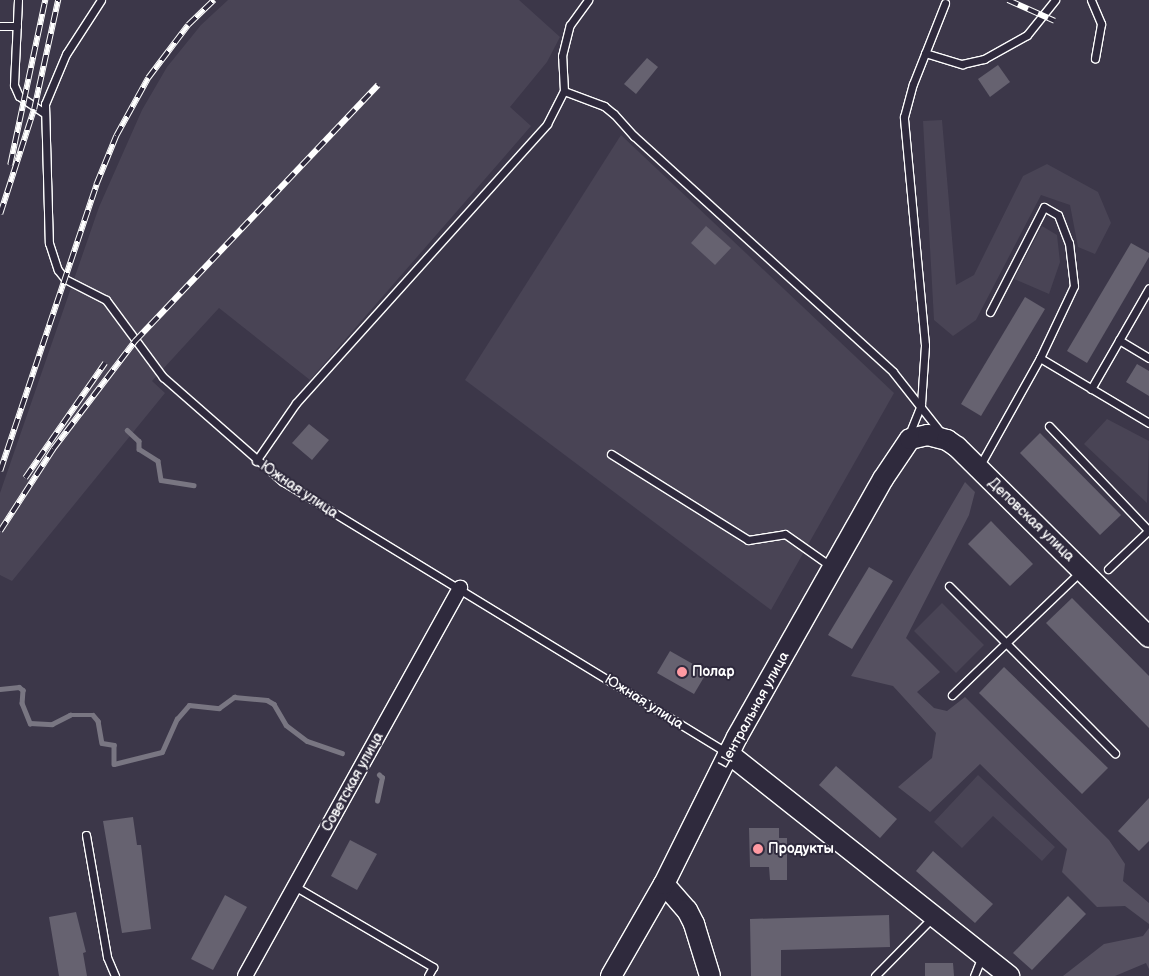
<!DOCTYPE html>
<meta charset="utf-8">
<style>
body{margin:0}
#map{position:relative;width:1149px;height:976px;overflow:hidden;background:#3c3749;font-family:"Balsamiq Sans",sans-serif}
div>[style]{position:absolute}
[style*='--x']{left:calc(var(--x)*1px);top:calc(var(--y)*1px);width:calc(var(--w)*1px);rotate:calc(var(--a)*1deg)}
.built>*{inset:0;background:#494455}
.green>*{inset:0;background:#555060}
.stream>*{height:4.5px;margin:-2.25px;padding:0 2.25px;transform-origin:2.25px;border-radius:2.25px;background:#797682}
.building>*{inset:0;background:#666270}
.roads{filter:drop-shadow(1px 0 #fff) drop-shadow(-1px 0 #fff) drop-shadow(0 1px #fff) drop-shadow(0 -1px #fff)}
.lane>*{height:7px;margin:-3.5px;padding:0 3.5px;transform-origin:3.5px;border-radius:3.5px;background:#2f2a3d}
.street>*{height:14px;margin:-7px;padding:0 7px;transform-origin:7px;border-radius:7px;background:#2f2a3d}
.secondary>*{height:20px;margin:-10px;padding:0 10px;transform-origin:10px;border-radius:10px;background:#2f2a3d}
.rail>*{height:5.5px;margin-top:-2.75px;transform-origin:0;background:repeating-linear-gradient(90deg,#2f2a3d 0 11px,#fff 0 22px);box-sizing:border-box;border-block:1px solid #fff}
.dots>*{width:14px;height:14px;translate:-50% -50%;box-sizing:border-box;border:2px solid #2f2a3d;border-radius:50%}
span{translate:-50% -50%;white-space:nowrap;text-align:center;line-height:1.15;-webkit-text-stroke:4px #2f2a3d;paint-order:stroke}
.street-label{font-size:14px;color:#fff}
.poi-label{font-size:14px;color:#fff;font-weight:700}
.left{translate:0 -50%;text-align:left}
</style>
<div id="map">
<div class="built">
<i style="clip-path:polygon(228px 0,519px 0,560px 37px,547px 62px,510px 107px,531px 126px,310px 380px,219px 308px,152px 381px,165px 393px,12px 581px,0 575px,0 493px,99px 207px,142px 110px,167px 67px,201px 25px)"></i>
<i style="clip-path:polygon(942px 120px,956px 285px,974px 275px,1023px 176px,1047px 164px,1098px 192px,1111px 223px,1095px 254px,1078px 247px,1070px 205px,1041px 195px,976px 320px,953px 336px,934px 320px,923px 121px)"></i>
<i style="clip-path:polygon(621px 135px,894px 393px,771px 610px,465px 380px)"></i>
<i style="clip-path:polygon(1042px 226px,1057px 235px,1060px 262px,1049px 294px,1014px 279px)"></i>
<i style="clip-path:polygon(1107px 419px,1149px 441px,1147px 503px,1084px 444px)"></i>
<i style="clip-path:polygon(942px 603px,984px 645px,956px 673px,914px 631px)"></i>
<i style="clip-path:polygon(978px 775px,1055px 847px,1042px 861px,993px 816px,962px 848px,934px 822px)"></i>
</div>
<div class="green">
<i style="clip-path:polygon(965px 482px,975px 492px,969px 515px,906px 638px,940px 672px,917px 692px,934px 708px,947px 711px,965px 697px,1109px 840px,1125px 864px,1123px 881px,1149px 903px,1149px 924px,1125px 906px,1097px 907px,1062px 872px,1067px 849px,980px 764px,930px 812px,898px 787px,932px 758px,936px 733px,893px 686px,851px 676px)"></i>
<i style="clip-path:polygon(1149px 928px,1149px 969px,1146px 963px,1115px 976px,1063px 976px,1104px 944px,1143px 936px)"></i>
</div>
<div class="stream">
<i style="--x:127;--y:430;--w:16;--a:43"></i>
<i style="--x:139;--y:441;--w:8;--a:90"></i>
<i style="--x:139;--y:449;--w:22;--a:32"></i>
<i style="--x:158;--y:461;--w:19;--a:81"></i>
<i style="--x:161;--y:480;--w:33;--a:9"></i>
<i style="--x:0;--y:689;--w:19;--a:-6"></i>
<i style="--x:19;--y:687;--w:5;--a:37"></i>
<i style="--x:23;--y:690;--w:13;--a:94"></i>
<i style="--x:22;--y:703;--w:22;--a:68"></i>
<i style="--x:30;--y:723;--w:22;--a:3"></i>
<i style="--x:52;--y:724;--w:20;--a:-27"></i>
<i style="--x:70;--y:715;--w:23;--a:0"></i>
<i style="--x:93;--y:715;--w:8;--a:50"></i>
<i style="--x:98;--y:721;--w:22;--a:80"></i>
<i style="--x:102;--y:743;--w:12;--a:9"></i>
<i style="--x:114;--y:745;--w:19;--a:90"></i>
<i style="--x:114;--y:764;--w:49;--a:-14"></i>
<i style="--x:162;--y:752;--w:36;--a:-66"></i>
<i style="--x:177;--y:719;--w:18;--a:-49"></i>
<i style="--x:189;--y:705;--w:30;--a:6"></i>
<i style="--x:219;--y:708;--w:19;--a:-36"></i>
<i style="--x:234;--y:697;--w:33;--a:5"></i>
<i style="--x:267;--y:700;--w:8;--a:30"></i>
<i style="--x:274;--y:704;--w:24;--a:60"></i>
<i style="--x:286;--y:725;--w:26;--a:37"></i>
<i style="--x:307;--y:741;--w:37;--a:19"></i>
<i style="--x:377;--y:801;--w:24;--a:-78"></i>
<i style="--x:382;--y:778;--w:4;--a:-135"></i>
</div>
<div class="building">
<i style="clip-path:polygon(647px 58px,658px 67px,636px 94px,624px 84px)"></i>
<i style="clip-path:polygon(998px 65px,1010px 82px,990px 97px,978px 79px)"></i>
<i style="clip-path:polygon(706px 226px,731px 248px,715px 265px,691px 243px)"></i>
<i style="clip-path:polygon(1131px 243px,1149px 253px,1149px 257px,1087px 363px,1067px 351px)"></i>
<i style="clip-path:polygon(1025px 297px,1045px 309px,981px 416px,961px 404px)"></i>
<i style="clip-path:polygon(1137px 364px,1149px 371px,1149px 396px,1126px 382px)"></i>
<i style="clip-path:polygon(309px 424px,329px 440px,312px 460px,292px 443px)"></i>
<i style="clip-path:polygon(1040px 433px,1121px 515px,1100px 535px,1020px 453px)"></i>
<i style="clip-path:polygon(991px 521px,1033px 564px,1010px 586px,968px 544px)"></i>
<i style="clip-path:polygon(869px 567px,893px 581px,852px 649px,828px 635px)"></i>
<i style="clip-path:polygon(1072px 598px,1149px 676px,1149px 728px,1046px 623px)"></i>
<i style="clip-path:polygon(670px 651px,707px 672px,694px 694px,657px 673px)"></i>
<i style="clip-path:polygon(1004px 667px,1108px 768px,1082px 794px,979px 693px)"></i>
<i style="clip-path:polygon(836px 766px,897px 819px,880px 838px,819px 785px)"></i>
<i style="clip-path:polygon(1149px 798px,1149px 841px,1139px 851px,1118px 831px)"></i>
<i style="clip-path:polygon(133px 817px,137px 845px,141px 845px,151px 929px,122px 933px,103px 821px)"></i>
<i style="clip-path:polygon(749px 828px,779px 828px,779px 838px,787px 838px,787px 880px,770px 880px,769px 867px,750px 867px)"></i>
<i style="clip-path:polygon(350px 840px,377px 854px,357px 890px,331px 876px)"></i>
<i style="clip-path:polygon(933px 851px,993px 904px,975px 923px,916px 871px)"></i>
<i style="clip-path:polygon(225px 895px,247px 907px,213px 970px,191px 959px)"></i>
<i style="clip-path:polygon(1068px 896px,1086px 914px,1032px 970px,1013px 953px)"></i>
<i style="clip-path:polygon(76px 912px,86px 952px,83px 953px,87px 976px,59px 976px,49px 917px)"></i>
<i style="clip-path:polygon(889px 915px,890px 947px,781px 950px,781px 976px,751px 976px,750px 919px)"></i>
<i style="clip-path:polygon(925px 963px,953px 963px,954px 976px,925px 976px)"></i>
</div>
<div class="roads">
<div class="lane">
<i style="--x:18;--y:0;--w:85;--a:92.7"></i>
<i style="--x:14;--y:85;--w:12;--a:66"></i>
<i style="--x:19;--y:96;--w:30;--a:34"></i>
<i style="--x:101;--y:0;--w:64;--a:122.9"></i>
<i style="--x:66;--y:54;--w:54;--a:112.8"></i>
<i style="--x:45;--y:104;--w:139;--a:88.4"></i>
<i style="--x:49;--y:243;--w:28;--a:72"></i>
<i style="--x:58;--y:270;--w:11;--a:52"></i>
<i style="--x:65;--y:279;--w:46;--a:27.1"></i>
<i style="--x:106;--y:300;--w:96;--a:53.5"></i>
<i style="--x:163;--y:377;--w:158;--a:41.2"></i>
<i style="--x:282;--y:481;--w:520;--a:31.4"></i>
<i style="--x:1091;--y:0;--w:26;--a:67"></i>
<i style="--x:1101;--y:24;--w:35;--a:100"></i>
<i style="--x:0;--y:26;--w:17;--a:0"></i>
<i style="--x:925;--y:53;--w:39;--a:17"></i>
<i style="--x:962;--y:64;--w:23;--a:-13"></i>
<i style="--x:984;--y:59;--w:49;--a:-29.2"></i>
<i style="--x:1027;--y:35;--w:45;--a:-51.3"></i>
<i style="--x:564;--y:91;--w:43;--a:20.6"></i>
<i style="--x:604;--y:106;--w:13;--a:39"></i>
<i style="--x:614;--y:114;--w:30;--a:48"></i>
<i style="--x:634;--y:136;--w:350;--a:42.3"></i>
<i style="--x:893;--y:372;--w:79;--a:51.7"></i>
<i style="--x:990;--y:312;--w:118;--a:-62.8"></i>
<i style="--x:1044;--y:207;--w:16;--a:30"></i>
<i style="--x:1058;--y:215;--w:30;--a:69"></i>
<i style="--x:1069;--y:243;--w:43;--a:83.4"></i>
<i style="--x:1074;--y:286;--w:80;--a:115.3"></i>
<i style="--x:1119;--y:340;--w:35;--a:31"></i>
<i style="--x:1091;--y:389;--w:116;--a:-60.1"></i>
<i style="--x:1049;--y:426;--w:145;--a:46.4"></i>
<i style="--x:908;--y:437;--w:35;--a:-68"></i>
<i style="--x:921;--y:404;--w:59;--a:-86.1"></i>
<i style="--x:925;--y:345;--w:229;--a:-95.3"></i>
<i style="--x:904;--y:117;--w:34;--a:-75"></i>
<i style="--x:913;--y:84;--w:87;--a:-68.4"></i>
<i style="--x:611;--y:454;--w:162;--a:32.1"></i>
<i style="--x:748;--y:540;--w:37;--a:-9"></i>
<i style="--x:785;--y:534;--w:57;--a:35.1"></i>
<i style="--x:256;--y:461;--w:70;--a:-55.4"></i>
<i style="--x:296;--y:403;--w:375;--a:-48"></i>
<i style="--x:547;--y:124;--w:37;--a:-63"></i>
<i style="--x:564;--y:91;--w:35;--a:-93"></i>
<i style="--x:562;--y:56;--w:32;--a:-76"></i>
<i style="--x:570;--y:25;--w:31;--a:-54"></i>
<i style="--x:979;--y:467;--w:125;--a:-60.8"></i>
<i style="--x:1040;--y:358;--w:127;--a:30.8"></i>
<i style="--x:1108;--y:569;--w:57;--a:-43.6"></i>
<i style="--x:1080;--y:572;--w:103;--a:136.2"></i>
<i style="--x:1006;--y:643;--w:155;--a:45.3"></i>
<i style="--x:949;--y:586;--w:81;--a:45"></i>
<i style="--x:1006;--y:643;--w:75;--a:136.1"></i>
<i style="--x:86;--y:835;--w:124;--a:80.2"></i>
<i style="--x:107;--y:957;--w:21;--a:67"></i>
<i style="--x:296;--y:887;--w:159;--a:30.3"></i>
<i style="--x:433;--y:967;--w:10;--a:119"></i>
<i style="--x:875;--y:976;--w:83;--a:-45.5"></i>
<i style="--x:974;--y:976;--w:22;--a:-68"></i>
</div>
<div class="street">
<i style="--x:245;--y:976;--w:444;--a:-61"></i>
</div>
<div class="secondary">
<i style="--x:728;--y:753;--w:359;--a:38.4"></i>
<i style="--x:664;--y:884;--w:35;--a:49"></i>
<i style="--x:687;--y:910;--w:16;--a:63"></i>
<i style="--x:694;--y:924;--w:54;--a:72.9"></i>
<i style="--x:611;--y:976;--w:106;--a:-60.1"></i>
<i style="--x:664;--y:884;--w:164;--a:-63.6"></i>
<i style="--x:737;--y:737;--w:296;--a:-60.5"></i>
<i style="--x:883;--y:479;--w:48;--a:-56"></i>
<i style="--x:910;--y:439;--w:18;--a:-13"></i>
<i style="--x:928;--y:435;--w:20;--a:15"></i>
<i style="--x:947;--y:440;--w:12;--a:35"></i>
<i style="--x:957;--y:447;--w:270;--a:44.7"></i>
</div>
</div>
<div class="rail">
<i style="--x:1008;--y:0;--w:51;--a:24.1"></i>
<i style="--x:10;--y:165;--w:169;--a:-78"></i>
<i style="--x:0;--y:214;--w:110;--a:-72.1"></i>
<i style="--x:34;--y:109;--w:112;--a:-77.6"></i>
<i style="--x:0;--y:471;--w:302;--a:-71.4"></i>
<i style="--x:96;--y:185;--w:53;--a:-67.8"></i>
<i style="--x:116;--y:136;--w:66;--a:-61.1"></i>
<i style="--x:148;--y:78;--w:66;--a:-53"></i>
<i style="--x:188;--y:25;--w:36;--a:-44"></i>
<i style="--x:25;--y:478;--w:140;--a:-55.2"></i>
<i style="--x:0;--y:531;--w:98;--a:-57.1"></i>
<i style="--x:53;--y:449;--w:136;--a:-52.8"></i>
<i style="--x:135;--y:341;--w:353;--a:-46.5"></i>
</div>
<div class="dots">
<i style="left:682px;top:672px;background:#ff9aa2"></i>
<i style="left:758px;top:849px;background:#ff9aa2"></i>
</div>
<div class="street-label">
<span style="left:299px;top:490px;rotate:34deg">Южная улица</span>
<span style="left:1031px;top:520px;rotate:44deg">Деповская улица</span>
<span style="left:644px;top:702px;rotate:32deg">Южная улица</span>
<span style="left:754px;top:710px;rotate:-61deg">Центральная улица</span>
<span style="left:353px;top:782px;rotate:-61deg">Советская улица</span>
</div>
<div class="poi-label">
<span class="left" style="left:692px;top:672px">Полар</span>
<span class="left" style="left:768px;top:849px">Продукты</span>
</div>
</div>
